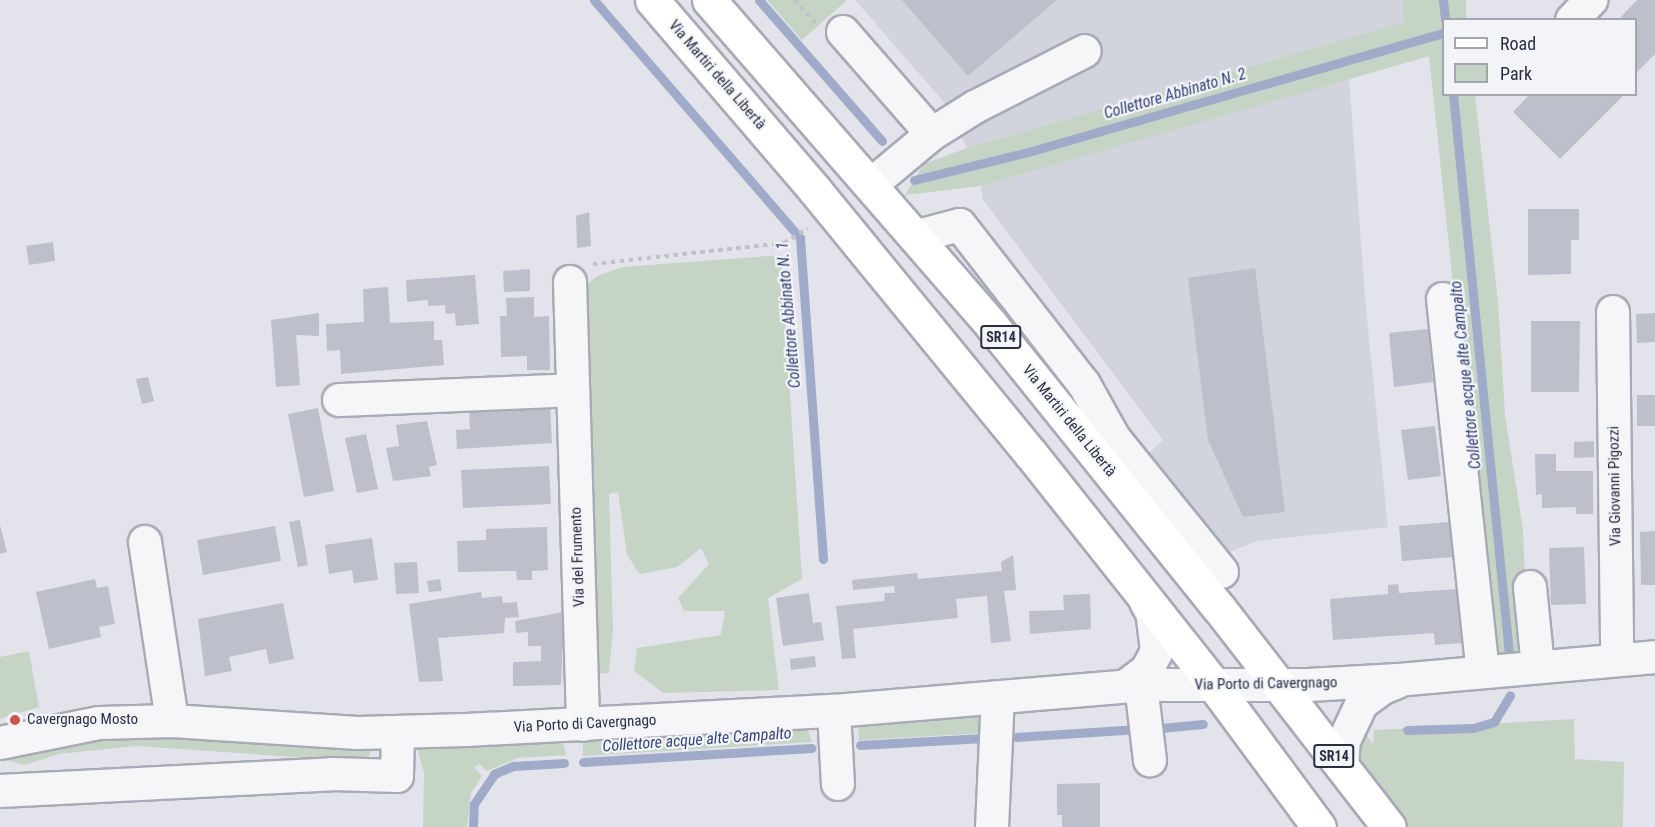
<!DOCTYPE html>
<meta charset="utf-8">
<style>
body{margin:0}
#map{position:relative;width:1655px;height:827px;overflow:hidden;background:#e3e4eb;font-family:"Roboto Condensed",sans-serif}
div>[style]{position:absolute}
[style*='--x']{left:calc(var(--x)*1px);top:calc(var(--y)*1px);width:calc(var(--w)*1px);rotate:calc(var(--a)*1deg)}
.built>*{inset:0;background:#d1d3dd}
.green>*{inset:0;background:#c5d4c4}
.stream>*{height:9px;margin:-4.5px;padding:0 4.5px;transform-origin:4.5px;border-radius:4.5px;background:#9fabc9}
.building>*{inset:0;background:#bdbfca}
.path>*{height:4px;margin-top:-2px;transform-origin:0;background:repeating-linear-gradient(90deg,#c1c2ca 0 4.5px,transparent 0 9px)}
.roads{filter:drop-shadow(2px 0 #a8aab5) drop-shadow(-2px 0 #a8aab5) drop-shadow(0 2px #a8aab5) drop-shadow(0 -2px #a8aab5)}
.minor>*{height:32px;margin:-16px;padding:0 16px;transform-origin:16px;border-radius:16px;background:#f6f6f9}
.major>*{height:33px;margin:-16.5px;padding:0 16.5px;transform-origin:16.5px;border-radius:16.5px;background:#fff}
.dots>*{width:16px;height:16px;translate:-50% -50%;box-sizing:border-box;border:3px solid #f3f4f8;border-radius:50%}
span{translate:-50% -50%;white-space:nowrap;text-align:center;line-height:1.15;-webkit-text-stroke:4.5px #f3f4f8;paint-order:stroke}
.shield-label span{padding:2px 4px;background:#f3f4f8;border:2px solid;border-radius:4px;-webkit-text-stroke-width:0}
.shield-label{font-size:14px;color:#2b2f43;font-weight:700}
.street-label{font-size:15px;color:#2b2f43}
.poi-label{font-size:15px;color:#2b2f43}
.left{translate:0 -50%;text-align:left}
.water-label{font-size:16px;color:#364576;font-style:italic}
.legend{position:absolute;left:1442px;top:18px;width:195px;height:78px;box-sizing:border-box;background:#f3f4f8;border:2px solid #a3a5b0;margin:0;padding:8px 10px;list-style:none;font-size:18px;color:#2b2f43}
.legend li{display:flex;align-items:center;gap:12px;height:30px}
.legend b{width:30px;border:2px solid #a3a5b0}
</style>
<div id="map">
<div class="built">
<i style="clip-path:polygon(855px 0,1402px 0,1404px 22px,967px 148px,943px 101px)"></i>
<i style="clip-path:polygon(1349px 77px,1365px 298px,1388px 527px,1257px 541px,1222px 555px,1146px 456px,1163px 440px,982px 198px,981px 186px)"></i>
</div>
<div class="green">
<i style="clip-path:polygon(767px 0,847px 0,802px 40px)"></i>
<i style="clip-path:polygon(1402px 0,1466px 0,1466px 19px,1444px 20px,1444px 94px,1475px 95px,1498px 302px,1505px 415px,1523px 530px,1528px 651px,1492px 655px,1429px 56px,981px 186px,905px 195px,924px 164px,967px 148px,1404px 22px)"></i>
<i style="clip-path:polygon(781px 255px,802px 579px,768px 598px,779px 690px,663px 693px,634px 671px,637px 648px,721px 635px,725px 611px,684px 611px,678px 598px,709px 564px,701px 548px,677px 567px,640px 574px,627px 555px,618px 492px,609px 494px,613px 630px,609px 673px,594px 674px,583px 288px,597px 276px,623px 267px)"></i>
<i style="clip-path:polygon(29px 651px,39px 707px,0 719px,0 657px)"></i>
<i style="clip-path:polygon(985px 716px,986px 733px,859px 740px,858px 723px)"></i>
<i style="clip-path:polygon(1574px 719px,1575px 759px,1624px 762px,1623px 827px,1399px 827px,1322px 726px,1364px 731px,1373px 744px,1374px 730px)"></i>
<i style="clip-path:polygon(807px 728px,812px 742px,583px 756px,583px 743px,589px 739px)"></i>
<i style="clip-path:polygon(143px 734px,372px 748px,367px 762px,136px 746px,59px 754px,24px 765px,6px 760px,69px 739px)"></i>
<i style="clip-path:polygon(556px 741px,564px 745px,566px 755px,518px 758px,487px 771px,479px 764px,474px 767px,482px 776px,471px 793px,467px 827px,423px 827px,424px 773px,417px 748px)"></i>
</div>
<div class="stream">
<i style="--x:594;--y:0;--w:315;--a:49.1"></i>
<i style="--x:800;--y:238;--w:322;--a:85.9"></i>
<i style="--x:759;--y:0;--w:187;--a:48.9"></i>
<i style="--x:1443;--y:0;--w:20;--a:84"></i>
<i style="--x:1453;--y:94;--w:562;--a:84.28"></i>
<i style="--x:914;--y:180;--w:117;--a:-13.8"></i>
<i style="--x:1028;--y:152;--w:433;--a:-16"></i>
<i style="--x:1161;--y:728;--w:42;--a:-5.4"></i>
<i style="--x:1407;--y:730;--w:66;--a:-1.7"></i>
<i style="--x:1473;--y:728;--w:22;--a:-16"></i>
<i style="--x:1494;--y:722;--w:31;--a:-59"></i>
<i style="--x:1016;--y:737;--w:123;--a:-3.7"></i>
<i style="--x:860;--y:745;--w:124;--a:-3.2"></i>
<i style="--x:583;--y:762;--w:229;--a:-3.5"></i>
<i style="--x:473;--y:827;--w:23;--a:-88"></i>
<i style="--x:474;--y:804;--w:36;--a:-56"></i>
<i style="--x:494;--y:774;--w:21;--a:-23"></i>
<i style="--x:513;--y:766;--w:51;--a:-3.4"></i>
</div>
<div class="building">
<i style="clip-path:polygon(902px 0,1057px 0,968px 76px)"></i>
<i style="clip-path:polygon(1637px 0,1655px 0,1655px 54px,1636px 73px,1636px 20px,1618px 20px)"></i>
<i style="clip-path:polygon(1530px 94px,1625px 94px,1560px 159px,1513px 112px)"></i>
<i style="clip-path:polygon(1528px 209px,1579px 209px,1579px 240px,1571px 240px,1571px 274px,1528px 275px)"></i>
<i style="clip-path:polygon(589px 212px,591px 246px,577px 248px,576px 216px)"></i>
<i style="clip-path:polygon(53px 242px,55px 261px,29px 265px,26px 246px)"></i>
<i style="clip-path:polygon(1255px 268px,1285px 512px,1243px 517px,1208px 440px,1188px 278px)"></i>
<i style="clip-path:polygon(530px 269px,530px 291px,504px 292px,503px 271px)"></i>
<i style="clip-path:polygon(475px 275px,479px 324px,456px 326px,455px 313px,446px 314px,445px 305px,428px 306px,428px 300px,407px 302px,406px 280px)"></i>
<i style="clip-path:polygon(388px 287px,390px 323px,434px 321px,434px 340px,442px 340px,444px 365px,341px 374px,340px 350px,327px 351px,326px 324px,364px 322px,363px 289px)"></i>
<i style="clip-path:polygon(534px 297px,534px 317px,549px 316px,550px 370px,527px 370px,527px 356px,501px 357px,500px 316px,507px 316px,506px 298px)"></i>
<i style="clip-path:polygon(319px 313px,319px 336px,296px 335px,300px 385px,276px 387px,271px 320px)"></i>
<i style="clip-path:polygon(1655px 313px,1655px 342px,1637px 343px,1636px 314px)"></i>
<i style="clip-path:polygon(1531px 321px,1580px 321px,1579px 392px,1531px 392px)"></i>
<i style="clip-path:polygon(1428px 329px,1433px 382px,1394px 387px,1389px 333px)"></i>
<i style="clip-path:polygon(148px 377px,154px 401px,142px 404px,136px 379px)"></i>
<i style="clip-path:polygon(1637px 395px,1655px 395px,1655px 426px,1637px 426px)"></i>
<i style="clip-path:polygon(550px 406px,552px 443px,457px 449px,456px 430px,470px 429px,469px 410px)"></i>
<i style="clip-path:polygon(318px 408px,334px 491px,304px 497px,288px 414px)"></i>
<i style="clip-path:polygon(427px 421px,437px 465px,429px 467px,431px 476px,393px 481px,386px 448px,399px 446px,396px 425px)"></i>
<i style="clip-path:polygon(1435px 426px,1441px 476px,1408px 480px,1401px 430px)"></i>
<i style="clip-path:polygon(366px 434px,378px 489px,357px 493px,345px 438px)"></i>
<i style="clip-path:polygon(1594px 441px,1594px 457px,1574px 458px,1574px 442px)"></i>
<i style="clip-path:polygon(1535px 454px,1556px 454px,1556px 471px,1593px 471px,1593px 514px,1576px 514px,1576px 507px,1542px 508px,1542px 494px,1536px 495px)"></i>
<i style="clip-path:polygon(549px 466px,551px 504px,463px 508px,461px 470px)"></i>
<i style="clip-path:polygon(300px 520px,308px 565px,298px 567px,289px 522px)"></i>
<i style="clip-path:polygon(1450px 522px,1453px 557px,1402px 561px,1399px 526px)"></i>
<i style="clip-path:polygon(0 525px,7px 552px,0 554px)"></i>
<i style="clip-path:polygon(275px 526px,281px 561px,203px 575px,197px 540px)"></i>
<i style="clip-path:polygon(547px 527px,548px 570px,532px 571px,532px 580px,517px 580px,516px 571px,458px 572px,457px 541px,486px 540px,486px 529px)"></i>
<i style="clip-path:polygon(1655px 531px,1655px 585px,1641px 585px,1640px 532px)"></i>
<i style="clip-path:polygon(372px 538px,378px 580px,354px 583px,352px 570px,329px 574px,325px 545px)"></i>
<i style="clip-path:polygon(1584px 547px,1586px 604px,1551px 605px,1549px 548px)"></i>
<i style="clip-path:polygon(1013px 555px,1016px 590px,1004px 591px,1011px 641px,991px 643px,987px 596px,956px 599px,958px 618px,853px 629px,856px 658px,842px 659px,836px 606px,884px 601px,885px 593px,895px 593px,894px 586px,853px 590px,852px 580px,917px 573px,918px 579px,1002px 571px,1001px 562px)"></i>
<i style="clip-path:polygon(417px 562px,419px 593px,396px 594px,394px 563px)"></i>
<i style="clip-path:polygon(95px 579px,97px 588px,108px 586px,115px 624px,99px 627px,101px 637px,49px 649px,36px 592px)"></i>
<i style="clip-path:polygon(440px 579px,442px 591px,429px 592px,427px 581px)"></i>
<i style="clip-path:polygon(1398px 584px,1399px 593px,1458px 589px,1462px 643px,1435px 645px,1434px 633px,1333px 640px,1330px 599px,1388px 594px,1388px 585px)"></i>
<i style="clip-path:polygon(481px 592px,482px 598px,502px 596px,503px 603px,517px 602px,519px 617px,505px 618px,504px 633px,438px 638px,443px 681px,419px 682px,409px 604px)"></i>
<i style="clip-path:polygon(809px 593px,813px 623px,821px 622px,824px 640px,783px 646px,776px 598px)"></i>
<i style="clip-path:polygon(1090px 594px,1091px 629px,1030px 634px,1029px 611px,1064px 610px,1063px 595px)"></i>
<i style="clip-path:polygon(283px 603px,294px 659px,269px 664px,266px 649px,229px 657px,232px 671px,205px 676px,198px 619px)"></i>
<i style="clip-path:polygon(564px 612px,561px 685px,513px 686px,513px 662px,541px 661px,541px 646px,528px 646px,528px 632px,516px 633px,515px 621px)"></i>
<i style="clip-path:polygon(815px 656px,816px 667px,791px 670px,790px 659px)"></i>
<i style="clip-path:polygon(1100px 783px,1100px 827px,1062px 827px,1062px 815px,1057px 815px,1057px 784px)"></i>
</div>
<div class="path">
<i style="--x:794;--y:0;--w:33;--a:47"></i>
<i style="--x:593;--y:264;--w:192;--a:-6.3"></i>
<i style="--x:784;--y:243;--w:28;--a:-32"></i>
</div>
<div class="roads">
<div class="minor">
<i style="--x:1572;--y:20;--w:28;--a:-46"></i>
<i style="--x:843;--y:32;--w:135;--a:48.9"></i>
<i style="--x:932;--y:134;--w:78;--a:140.2"></i>
<i style="--x:932;--y:134;--w:51;--a:-32.1"></i>
<i style="--x:975;--y:107;--w:123;--a:-27"></i>
<i style="--x:918;--y:236;--w:43;--a:-14.7"></i>
<i style="--x:960;--y:225;--w:202;--a:52.1"></i>
<i style="--x:1084;--y:384;--w:62;--a:60.9"></i>
<i style="--x:1114;--y:438;--w:172;--a:51.1"></i>
<i style="--x:570;--y:282;--w:443;--a:88.3"></i>
<i style="--x:1443;--y:299;--w:375;--a:83.9"></i>
<i style="--x:1613;--y:312;--w:348;--a:89.3"></i>
<i style="--x:339;--y:400;--w:234;--a:-2.4"></i>
<i style="--x:145;--y:542;--w:181;--a:81.4"></i>
<i style="--x:1530;--y:587;--w:80;--a:84.3"></i>
<i style="--x:1141;--y:685;--w:76;--a:83.2"></i>
<i style="--x:1126;--y:686;--w:26;--a:-37"></i>
<i style="--x:1147;--y:670;--w:21;--a:-62"></i>
<i style="--x:1157;--y:651;--w:38;--a:-97"></i>
<i style="--x:1152;--y:613;--w:13;--a:-119"></i>
<i style="--x:834;--y:711;--w:73;--a:86.9"></i>
<i style="--x:0;--y:743;--w:101;--a:-11.4"></i>
<i style="--x:99;--y:723;--w:73;--a:-1.6"></i>
<i style="--x:172;--y:721;--w:186;--a:3.7"></i>
<i style="--x:358;--y:733;--w:108;--a:-1.6"></i>
<i style="--x:466;--y:730;--w:368;--a:-3"></i>
<i style="--x:834;--y:711;--w:308;--a:-4.8"></i>
<i style="--x:1141;--y:685;--w:167;--a:0"></i>
<i style="--x:1308;--y:685;--w:90;--a:-3.2"></i>
<i style="--x:1398;--y:680;--w:258;--a:-5.1"></i>
<i style="--x:1342;--y:767;--w:26;--a:-86"></i>
<i style="--x:1344;--y:741;--w:42;--a:-64.7"></i>
<i style="--x:1362;--y:703;--w:26;--a:-36"></i>
<i style="--x:1383;--y:688;--w:16;--a:-22"></i>
<i style="--x:0;--y:791;--w:333;--a:-2.9"></i>
<i style="--x:333;--y:774;--w:64;--a:1.8"></i>
<i style="--x:397;--y:776;--w:43;--a:-88.7"></i>
<i style="--x:992;--y:827;--w:130;--a:-87.4"></i>
</div>
<div class="major">
<i style="--x:652;--y:0;--w:249;--a:49.4"></i>
<i style="--x:814;--y:189;--w:343;--a:50.7"></i>
<i style="--x:1031;--y:454;--w:293;--a:51.6"></i>
<i style="--x:1213;--y:684;--w:178;--a:53.5"></i>
<i style="--x:709;--y:0;--w:432;--a:49"></i>
<i style="--x:992;--y:326;--w:362;--a:51.2"></i>
<i style="--x:1219;--y:608;--w:277;--a:52.2"></i>
</div>
</div>
<div class="dots">
<i style="left:15px;top:720px;background:#cb554c"></i>
</div>
<div class="shield-label">
<span style="left:1001px;top:337px">SR14</span>
<span style="left:1334px;top:756px">SR14</span>
</div>
<div class="street-label">
<span style="left:717px;top:75px;rotate:49deg">Via Martiri della Libertà</span>
<span style="left:1069px;top:421px;rotate:51deg">Via Martiri della Libertà</span>
<span style="left:1615px;top:486px;rotate:-91deg">Via Giovanni Pigozzi</span>
<span style="left:578px;top:557px;rotate:-92deg">Via del Frumento</span>
<span style="left:1266px;top:684px;rotate:-1deg">Via Porto di Cavergnago</span>
<span style="left:585px;top:724px;rotate:-3deg">Via Porto di Cavergnago</span>
</div>
<div class="poi-label">
<span class="left" style="left:27px;top:720px">Cavergnago Mosto</span>
</div>
<div class="water-label">
<span style="left:1175px;top:94px;rotate:-16deg">Collettore Abbinato N. 2</span>
<span style="left:789px;top:315px;rotate:-95deg">Collettore Abbinato N. 1</span>
<span style="left:1466px;top:375px;rotate:-96deg">Collettore acque alte Campalto</span>
<span style="left:697px;top:740px;rotate:-4deg">Collettore acque alte Campalto</span>
</div>
<ul class="legend">
<li><b style="height:8px;background:#fff"></b>Road</li>
<li><b style="height:16px;background:#c5d4c4"></b>Park</li>
</ul>
</div>
